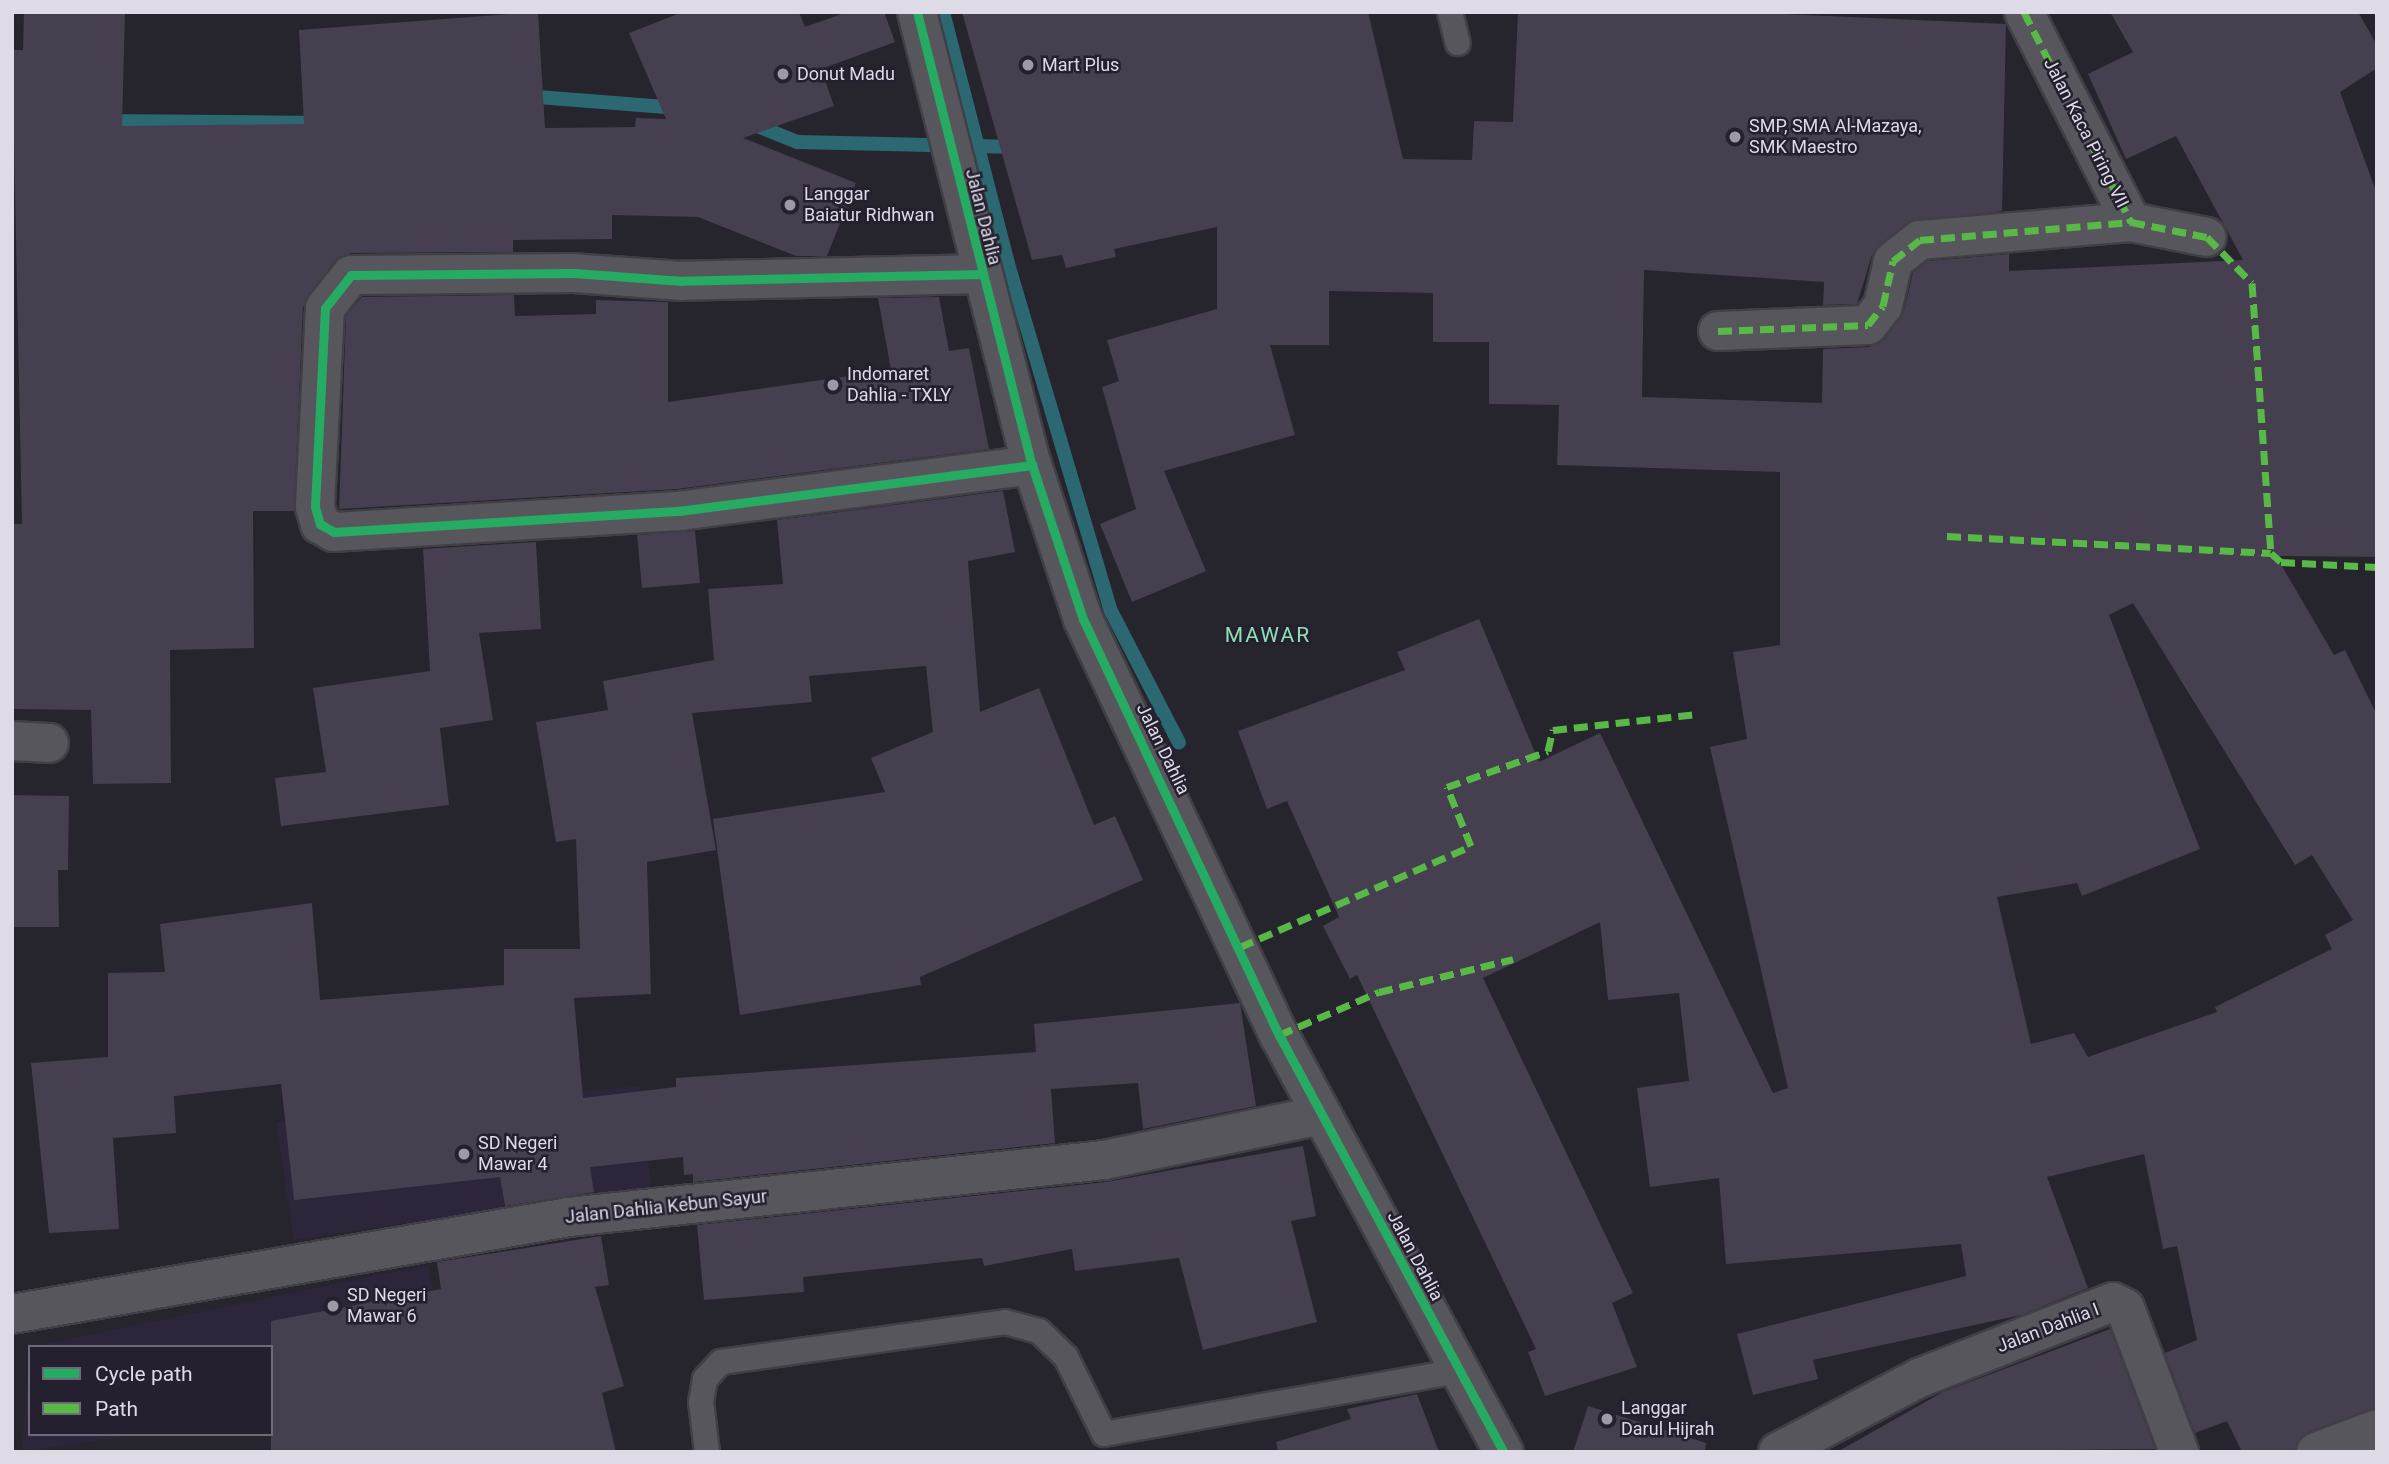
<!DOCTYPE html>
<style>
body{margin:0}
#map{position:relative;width:2389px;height:1464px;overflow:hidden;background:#26242c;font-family:Roboto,sans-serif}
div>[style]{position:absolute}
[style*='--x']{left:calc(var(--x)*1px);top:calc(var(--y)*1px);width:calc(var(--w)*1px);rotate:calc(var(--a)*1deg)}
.built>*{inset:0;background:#2d263b}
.stream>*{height:14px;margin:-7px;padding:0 7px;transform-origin:7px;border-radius:7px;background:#2b6872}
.building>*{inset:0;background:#453f50}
.roads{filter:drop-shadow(2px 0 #413f46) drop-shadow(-2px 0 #413f46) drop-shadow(0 2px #413f46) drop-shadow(0 -2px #413f46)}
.lane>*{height:24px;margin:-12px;padding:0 12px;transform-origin:12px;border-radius:12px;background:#58565d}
.street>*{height:38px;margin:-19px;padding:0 19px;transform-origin:19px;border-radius:19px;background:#58565d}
.secondary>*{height:38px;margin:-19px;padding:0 19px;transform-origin:19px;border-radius:19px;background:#58565d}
.quiet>*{height:7px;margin-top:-3.5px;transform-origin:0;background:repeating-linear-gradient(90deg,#58b947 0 14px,transparent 0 21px)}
.cycleway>*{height:9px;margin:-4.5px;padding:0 4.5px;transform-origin:4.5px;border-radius:4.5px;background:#26ab63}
.dots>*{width:19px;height:19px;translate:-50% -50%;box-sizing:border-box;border:4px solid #252030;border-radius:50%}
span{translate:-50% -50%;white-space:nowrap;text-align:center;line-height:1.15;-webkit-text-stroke:5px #252030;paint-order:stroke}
.poi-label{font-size:18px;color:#dedae6}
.left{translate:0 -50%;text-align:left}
.street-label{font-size:18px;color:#dedae6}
.quarter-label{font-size:21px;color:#90e0b5;letter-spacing:2px}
.frame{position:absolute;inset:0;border:14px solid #dedae6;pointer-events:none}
.legend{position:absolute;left:28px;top:1345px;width:245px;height:91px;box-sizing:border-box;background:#252030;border:2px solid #6f6a79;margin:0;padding:9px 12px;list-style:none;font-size:21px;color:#dedae6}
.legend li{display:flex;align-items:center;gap:14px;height:35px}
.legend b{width:35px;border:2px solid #6f6a79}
</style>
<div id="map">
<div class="built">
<i style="clip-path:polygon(639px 1086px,651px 1187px,294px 1240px,276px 1122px)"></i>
<i style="clip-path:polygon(428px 1265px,450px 1371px,271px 1347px,30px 1347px)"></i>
<i style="clip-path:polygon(30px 1347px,30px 1434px,138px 1434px,22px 1452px)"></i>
</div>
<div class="stream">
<i style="--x:943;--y:12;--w:271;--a:75.5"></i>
<i style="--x:1011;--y:274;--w:352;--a:73.5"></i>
<i style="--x:1111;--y:611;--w:148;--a:62.7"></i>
<i style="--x:525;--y:96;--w:154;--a:4.5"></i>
<i style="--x:105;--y:121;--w:217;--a:0.5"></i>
<i style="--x:750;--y:123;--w:51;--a:22"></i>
<i style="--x:797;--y:142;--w:222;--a:1.3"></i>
</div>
<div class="building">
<i style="clip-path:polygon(24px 12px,125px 12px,122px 126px,304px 124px,299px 30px,538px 12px,545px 128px,635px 127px,636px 118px,666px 119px,629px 33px,683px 12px,799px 12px,805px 27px,847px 12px,884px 12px,895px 42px,821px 69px,834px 106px,743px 138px,856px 183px,827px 256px,796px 256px,698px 217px,612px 215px,612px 239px,513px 240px,513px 252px,351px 253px,334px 261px,303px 307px,294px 511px,253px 511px,254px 648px,170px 650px,171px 783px,93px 784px,91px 710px,12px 709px,12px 524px,22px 524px,12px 50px,23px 50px)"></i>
<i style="clip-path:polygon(evenodd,962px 12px,1368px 12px,1403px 159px,1472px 160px,1474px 121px,1513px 122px,1518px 12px,1736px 12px,2006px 24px,2002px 211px,1907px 223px,1872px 255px,1857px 304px,1823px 305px,1824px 282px,1644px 270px,1642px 397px,1822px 403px,1823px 349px,1869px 347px,1885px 339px,1904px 311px,1913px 273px,1928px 261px,2009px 254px,2009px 271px,2243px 260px,2176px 136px,2126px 159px,2088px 74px,2133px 52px,2110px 12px,2358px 12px,2377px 45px,2377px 68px,2340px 92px,2377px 194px,2377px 557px,2276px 556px,2334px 655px,2345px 650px,2377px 715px,2377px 1408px,2308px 1432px,2295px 1452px,2242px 1452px,2227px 1421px,2195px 1433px,2165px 1353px,2197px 1340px,2177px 1246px,2163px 1249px,2144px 1154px,2047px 1177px,2088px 1288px,2021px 1315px,1813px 1360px,1818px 1379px,1753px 1395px,1737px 1334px,1966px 1276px,1961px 1244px,1726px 1264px,1719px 1178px,1650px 1187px,1637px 1088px,1689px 1081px,1679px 993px,1608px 1000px,1600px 922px,1483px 978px,1633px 1293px,1612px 1303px,1637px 1367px,1545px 1396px,1528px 1352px,1536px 1349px,1357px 975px,1350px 979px,1323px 926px,1339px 917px,1287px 801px,1267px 809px,1238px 731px,1405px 670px,1397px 652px,1479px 619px,1539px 762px,1600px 733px,1773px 1093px,1788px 1088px,1710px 747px,1747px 739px,1733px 652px,1780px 645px,1780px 472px,1557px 465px,1559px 405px,1489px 404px,1489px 342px,1433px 342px,1433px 293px,1329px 291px,1329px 345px,1270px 345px,1295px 435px,1164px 471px,1206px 571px,1132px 602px,1100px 524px,1136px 509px,1102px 387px,1119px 381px,1107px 340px,1217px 309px,1217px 227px,1114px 249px,1116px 257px,1066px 268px,1062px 255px,1032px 260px,962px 12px,2133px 603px,2295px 865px,2312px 855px,2353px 920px,2325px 935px,2332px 949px,2215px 1007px,2217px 1012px,2088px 1057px,2074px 1033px,2031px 1044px,1997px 897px,2077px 883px,2082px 896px,2200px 849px,2109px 615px,2133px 603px)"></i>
<i style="clip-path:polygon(514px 295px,515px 316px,596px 314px,596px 300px,668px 302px,668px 402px,891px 370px,878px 298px,939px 297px,949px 351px,969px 348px,989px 449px,677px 489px,339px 509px,346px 316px,362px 297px)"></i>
<i style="clip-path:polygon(1003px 491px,1015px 552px,968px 561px,980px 712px,1039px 688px,1094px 825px,1115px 816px,1143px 880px,920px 977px,921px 985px,740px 1015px,713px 819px,885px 792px,871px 758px,933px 732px,926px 666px,809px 676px,812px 702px,692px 713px,716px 850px,647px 862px,651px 994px,574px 998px,583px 1098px,676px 1087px,676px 1078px,1036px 1052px,1034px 1024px,1240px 1003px,1256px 1106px,1143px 1129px,1138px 1083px,1051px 1089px,1055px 1143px,693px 1182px,693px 1174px,684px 1175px,683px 1157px,590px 1167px,594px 1192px,505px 1206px,500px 1177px,294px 1200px,281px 1084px,174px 1096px,176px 1133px,113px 1138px,119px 1229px,49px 1233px,31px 1063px,108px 1057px,108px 973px,165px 972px,160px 924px,312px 903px,320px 1000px,504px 985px,504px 949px,580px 949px,576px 839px,556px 842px,536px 722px,608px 710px,603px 681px,714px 660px,708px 589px,783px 584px,777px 520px)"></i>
<i style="clip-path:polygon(695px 531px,700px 583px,642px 588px,637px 535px)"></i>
<i style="clip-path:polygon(536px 542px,541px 629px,479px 633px,493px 720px,440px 728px,449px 805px,281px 826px,275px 778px,326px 772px,313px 688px,430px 671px,423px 549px)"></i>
<i style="clip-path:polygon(12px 795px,69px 796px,68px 870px,58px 870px,59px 927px,12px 927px)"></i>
<i style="clip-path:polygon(1303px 1146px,1316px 1216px,1291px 1221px,1317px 1322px,1203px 1350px,1179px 1258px,1075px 1271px,1072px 1249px,984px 1266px,982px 1258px,803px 1277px,804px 1292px,704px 1300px,697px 1225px,1106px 1182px)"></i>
<i style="clip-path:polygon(601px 1236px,609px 1285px,595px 1287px,624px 1386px,602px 1393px,616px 1452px,271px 1452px,271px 1321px,441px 1289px,437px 1262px)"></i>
<i style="clip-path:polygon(2110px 1329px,2155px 1449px,1837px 1452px,1943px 1392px)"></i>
<i style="clip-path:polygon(1417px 1394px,1439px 1452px,1278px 1452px,1276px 1442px,1351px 1419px,1347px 1409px)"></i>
<i style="clip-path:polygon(1588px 1406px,1706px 1443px,1705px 1452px,1573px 1452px)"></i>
</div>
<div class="roads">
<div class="lane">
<i style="--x:1450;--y:12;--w:32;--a:76"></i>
<i style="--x:707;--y:1452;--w:50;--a:-96.8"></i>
<i style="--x:701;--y:1402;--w:23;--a:-80"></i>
<i style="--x:705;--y:1379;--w:23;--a:-47"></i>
<i style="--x:721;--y:1362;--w:287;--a:-8"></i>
<i style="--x:1005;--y:1322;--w:35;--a:15"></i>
<i style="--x:1039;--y:1331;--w:37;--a:44"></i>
<i style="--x:1066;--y:1357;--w:86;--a:63.7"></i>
<i style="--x:1104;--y:1434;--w:361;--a:-10.1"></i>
</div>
<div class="street">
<i style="--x:2024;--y:12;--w:236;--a:63"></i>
<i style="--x:2131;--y:222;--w:77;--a:11.2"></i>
<i style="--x:981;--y:274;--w:299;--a:178.7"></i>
<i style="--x:682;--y:281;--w:108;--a:-175.8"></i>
<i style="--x:574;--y:273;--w:223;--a:179.5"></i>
<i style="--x:351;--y:275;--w:42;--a:128.2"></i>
<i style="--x:325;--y:308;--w:199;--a:92.9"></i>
<i style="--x:315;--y:507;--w:18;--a:74"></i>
<i style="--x:320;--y:524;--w:16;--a:30"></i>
<i style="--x:334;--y:532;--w:346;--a:-3.5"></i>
<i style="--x:679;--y:511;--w:356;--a:-7.4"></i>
<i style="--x:1718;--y:331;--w:150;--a:-2.3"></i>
<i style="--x:1868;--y:325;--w:24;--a:-52"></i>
<i style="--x:1883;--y:306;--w:46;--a:-77.5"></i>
<i style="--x:1893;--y:261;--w:34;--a:-38"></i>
<i style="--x:1920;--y:240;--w:212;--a:-4.9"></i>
<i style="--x:12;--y:741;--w:37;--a:3"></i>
<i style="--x:12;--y:1314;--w:565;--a:-9.88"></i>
<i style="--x:569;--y:1217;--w:538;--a:-6.08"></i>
<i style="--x:1104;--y:1160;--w:222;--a:-11.7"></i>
<i style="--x:1778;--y:1452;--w:159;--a:-27.7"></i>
<i style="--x:1919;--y:1378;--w:208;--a:-21.4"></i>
<i style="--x:2113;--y:1302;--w:13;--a:27"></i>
<i style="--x:2125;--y:1308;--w:154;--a:69.4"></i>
<i style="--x:2316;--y:1452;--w:65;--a:-20.7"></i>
</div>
<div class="secondary">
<i style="--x:917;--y:12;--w:467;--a:75.8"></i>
<i style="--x:1032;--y:465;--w:162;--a:71.7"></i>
<i style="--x:1083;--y:619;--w:460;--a:64.8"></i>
<i style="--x:1279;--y:1035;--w:474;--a:61.7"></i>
</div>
</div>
<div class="quiet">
<i style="--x:2024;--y:12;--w:236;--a:63"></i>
<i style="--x:2131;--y:222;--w:77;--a:11.2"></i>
<i style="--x:2207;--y:237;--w:64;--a:45.6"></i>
<i style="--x:2252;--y:283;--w:271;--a:86"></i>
<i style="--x:2271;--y:553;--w:13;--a:42"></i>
<i style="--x:2281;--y:562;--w:96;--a:3"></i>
<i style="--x:1718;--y:331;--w:150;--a:-2.3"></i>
<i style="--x:1868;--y:325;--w:24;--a:-52"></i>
<i style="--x:1883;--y:306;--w:46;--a:-77.5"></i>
<i style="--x:1893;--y:261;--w:34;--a:-38"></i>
<i style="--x:1920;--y:240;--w:212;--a:-4.9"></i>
<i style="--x:1947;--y:536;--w:324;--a:3"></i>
<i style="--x:1240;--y:947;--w:252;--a:-23.6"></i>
<i style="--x:1471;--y:846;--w:64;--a:-112.1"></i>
<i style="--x:1447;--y:787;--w:107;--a:-19.6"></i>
<i style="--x:1548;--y:751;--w:22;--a:-77"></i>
<i style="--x:1553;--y:730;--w:145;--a:-6.3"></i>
<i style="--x:1279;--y:1035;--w:109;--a:-23.3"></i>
<i style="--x:1379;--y:992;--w:138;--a:-13.8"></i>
</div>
<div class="cycleway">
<i style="--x:917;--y:12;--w:467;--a:75.8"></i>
<i style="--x:1032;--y:465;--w:162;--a:71.7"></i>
<i style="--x:1083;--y:619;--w:460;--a:64.8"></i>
<i style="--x:1279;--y:1035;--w:474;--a:61.7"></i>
<i style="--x:981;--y:274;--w:299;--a:178.7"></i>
<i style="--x:682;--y:281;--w:108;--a:-175.8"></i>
<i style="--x:574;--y:273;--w:223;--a:179.5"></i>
<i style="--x:351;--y:275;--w:42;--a:128.2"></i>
<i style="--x:325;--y:308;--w:199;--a:92.9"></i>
<i style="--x:315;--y:507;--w:18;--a:74"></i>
<i style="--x:320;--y:524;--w:16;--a:30"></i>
<i style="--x:334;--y:532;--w:346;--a:-3.5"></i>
<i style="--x:679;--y:511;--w:356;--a:-7.4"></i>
</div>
<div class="dots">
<i style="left:1028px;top:65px;background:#9e9aa5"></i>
<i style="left:783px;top:74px;background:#9e9aa5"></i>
<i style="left:1735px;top:137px;background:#9e9aa5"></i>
<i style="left:790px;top:205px;background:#9e9aa5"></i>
<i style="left:833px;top:385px;background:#9e9aa5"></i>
<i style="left:464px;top:1154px;background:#9e9aa5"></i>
<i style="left:333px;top:1306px;background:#9e9aa5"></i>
<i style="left:1607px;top:1419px;background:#9e9aa5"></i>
</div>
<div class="poi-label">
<span class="left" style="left:1042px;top:65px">Mart Plus</span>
<span class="left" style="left:797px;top:74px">Donut Madu</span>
<span class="left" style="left:1749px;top:137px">SMP, SMA Al-Mazaya,<br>SMK Maestro</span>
<span class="left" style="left:804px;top:205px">Langgar<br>Baiatur Ridhwan</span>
<span class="left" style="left:847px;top:385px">Indomaret<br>Dahlia - TXLY</span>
<span class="left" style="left:478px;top:1154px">SD Negeri<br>Mawar 4</span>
<span class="left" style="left:347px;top:1306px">SD Negeri<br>Mawar 6</span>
<span class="left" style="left:1621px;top:1419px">Langgar<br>Darul Hijrah</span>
</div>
<div class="street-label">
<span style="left:2086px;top:133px;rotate:63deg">Jalan Kaca Piring VII</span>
<span style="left:983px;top:217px;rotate:76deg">Jalan Dahlia</span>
<span style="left:1163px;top:749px;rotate:64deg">Jalan Dahlia</span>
<span style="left:666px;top:1207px;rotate:-6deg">Jalan Dahlia Kebun Sayur</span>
<span style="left:1415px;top:1256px;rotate:62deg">Jalan Dahlia</span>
<span style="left:2048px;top:1328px;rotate:-21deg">Jalan Dahlia I</span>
</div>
<div class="quarter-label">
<span style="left:1268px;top:635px">MAWAR</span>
</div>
<div class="frame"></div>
<ul class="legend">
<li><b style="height:9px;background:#26ab63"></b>Cycle path</li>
<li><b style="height:9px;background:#58b947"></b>Path</li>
</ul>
</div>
